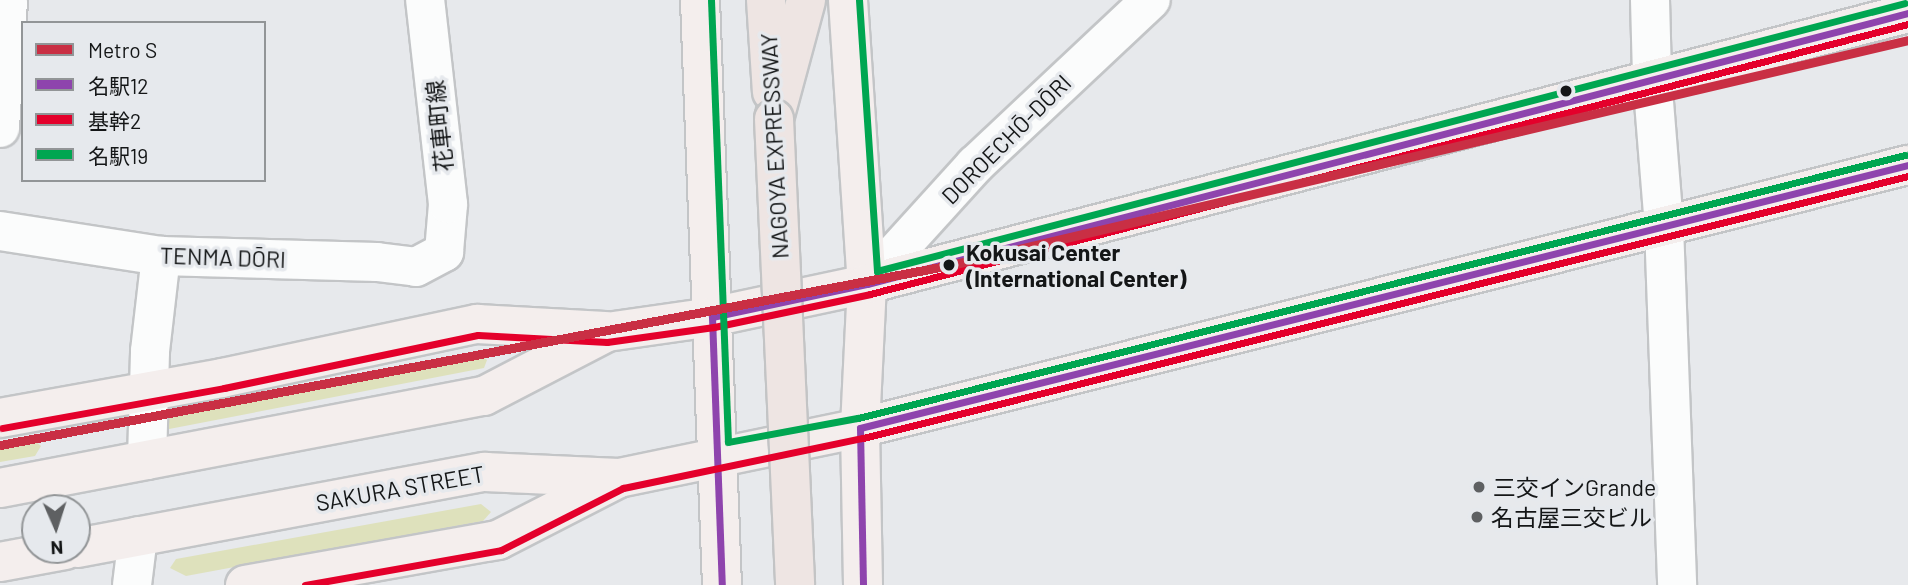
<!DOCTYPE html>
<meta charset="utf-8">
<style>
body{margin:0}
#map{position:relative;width:1908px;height:585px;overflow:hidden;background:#e7e9ec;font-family:Barlow,"Noto Sans JP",sans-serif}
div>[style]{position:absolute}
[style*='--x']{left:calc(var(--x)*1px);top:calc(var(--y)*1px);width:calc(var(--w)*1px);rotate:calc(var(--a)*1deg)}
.green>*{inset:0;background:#dee1bc}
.roads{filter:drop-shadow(2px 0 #c3c5c7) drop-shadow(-2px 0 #c3c5c7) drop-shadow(0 2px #c3c5c7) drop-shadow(0 -2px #c3c5c7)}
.minor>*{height:38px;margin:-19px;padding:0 19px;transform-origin:19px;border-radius:19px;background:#fbfcfc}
.major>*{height:38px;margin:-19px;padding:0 19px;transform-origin:19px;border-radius:19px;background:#f4eeed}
.highway>*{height:38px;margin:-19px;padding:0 19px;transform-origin:19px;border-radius:19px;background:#eee5e3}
.bridges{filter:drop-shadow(2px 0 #c3c4c5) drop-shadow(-2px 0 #c3c4c5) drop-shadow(0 2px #c3c4c5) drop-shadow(0 -2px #c3c4c5)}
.highway-bridge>*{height:38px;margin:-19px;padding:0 19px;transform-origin:19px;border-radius:19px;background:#eee5e3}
.bus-1>*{height:7px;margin:-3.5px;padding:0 3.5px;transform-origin:3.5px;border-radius:3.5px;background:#8e44ad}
.bus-2>*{height:7px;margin:-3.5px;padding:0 3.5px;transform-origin:3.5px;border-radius:3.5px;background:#e4002b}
.bus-3>*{height:7px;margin:-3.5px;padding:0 3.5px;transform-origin:3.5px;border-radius:3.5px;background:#00a651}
.metro-1>*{height:9px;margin:-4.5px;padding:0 4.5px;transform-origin:4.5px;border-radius:4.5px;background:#c92f44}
.dots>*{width:19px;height:19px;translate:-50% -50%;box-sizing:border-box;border:4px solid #e6e9ed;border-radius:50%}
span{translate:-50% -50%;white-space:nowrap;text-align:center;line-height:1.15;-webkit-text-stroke:7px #e6e9ed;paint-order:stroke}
.street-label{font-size:23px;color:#141617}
.stop-label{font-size:23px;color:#141617;font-weight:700}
.left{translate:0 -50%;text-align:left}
.poi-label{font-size:23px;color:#141617}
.legend{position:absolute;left:21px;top:21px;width:245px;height:161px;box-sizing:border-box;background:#e6e9ed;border:2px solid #929597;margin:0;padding:9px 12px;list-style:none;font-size:21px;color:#141617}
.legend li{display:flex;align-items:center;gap:14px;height:35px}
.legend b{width:35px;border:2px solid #929597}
.north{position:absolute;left:21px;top:494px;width:70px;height:70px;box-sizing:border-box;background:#e6e9ed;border:2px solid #929597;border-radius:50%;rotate:177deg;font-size:19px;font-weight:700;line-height:28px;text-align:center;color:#141617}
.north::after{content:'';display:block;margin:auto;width:24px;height:32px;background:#5e6062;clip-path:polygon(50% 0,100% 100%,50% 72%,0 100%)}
</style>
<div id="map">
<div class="green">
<i style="clip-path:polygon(480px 354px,487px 360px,484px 368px,138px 435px,127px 430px,131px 421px)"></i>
<i style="clip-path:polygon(31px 438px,41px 446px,35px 456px,0 462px,0 444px)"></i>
<i style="clip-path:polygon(481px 504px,491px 512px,483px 521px,186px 576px,170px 568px,176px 559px)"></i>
</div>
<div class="roads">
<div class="minor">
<i style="--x:1650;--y:0;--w:77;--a:88.5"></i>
<i style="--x:1652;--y:77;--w:149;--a:85.4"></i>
<i style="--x:1664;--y:226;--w:359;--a:87.9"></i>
<i style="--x:0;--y:128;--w:128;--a:-86.4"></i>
<i style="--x:0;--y:231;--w:163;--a:8.8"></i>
<i style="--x:161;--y:256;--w:216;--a:1.6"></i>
<i style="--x:377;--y:262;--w:39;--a:7"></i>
<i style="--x:416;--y:267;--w:32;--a:-28"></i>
<i style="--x:444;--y:252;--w:48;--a:-85.2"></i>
<i style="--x:448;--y:204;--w:205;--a:-96.4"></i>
<i style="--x:867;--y:284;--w:161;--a:-47.8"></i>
<i style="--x:975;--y:165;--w:241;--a:-43.2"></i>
<i style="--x:147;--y:460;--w:109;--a:-88.4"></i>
<i style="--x:150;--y:351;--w:96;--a:-83.4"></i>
<i style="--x:132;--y:585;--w:49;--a:-83"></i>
</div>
<div class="major">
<i style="--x:700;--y:0;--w:585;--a:87.85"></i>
<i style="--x:848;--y:0;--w:285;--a:86.2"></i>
<i style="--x:867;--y:284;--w:144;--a:92.8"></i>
<i style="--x:860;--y:428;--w:157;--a:88.9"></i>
<i style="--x:0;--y:418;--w:226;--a:-10.2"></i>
<i style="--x:222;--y:378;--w:261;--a:-12"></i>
<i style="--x:477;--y:324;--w:128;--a:3.1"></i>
<i style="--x:0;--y:488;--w:493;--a:-10.8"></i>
<i style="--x:484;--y:396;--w:139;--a:-27.5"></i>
<i style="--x:607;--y:332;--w:106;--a:-8.1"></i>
<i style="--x:712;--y:317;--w:158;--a:-12"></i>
<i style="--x:867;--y:284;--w:1076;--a:-14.59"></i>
<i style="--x:77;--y:548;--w:415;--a:-10.6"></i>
<i style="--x:485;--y:472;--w:134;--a:2.6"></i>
<i style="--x:619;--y:478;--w:246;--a:-11.7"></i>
<i style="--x:860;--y:428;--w:1080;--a:-14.09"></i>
<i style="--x:0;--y:562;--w:66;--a:-10.5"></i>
<i style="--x:245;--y:585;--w:257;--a:-10.1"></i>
<i style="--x:498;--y:540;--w:134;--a:-27.1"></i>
</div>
<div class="highway">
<i style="--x:766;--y:0;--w:92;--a:86.3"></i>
<i style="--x:774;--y:119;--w:123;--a:-74.9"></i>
</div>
</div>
<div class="bridges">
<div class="highway-bridge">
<i style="--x:774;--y:119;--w:466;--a:87.4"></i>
</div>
</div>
<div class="bus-1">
<i style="--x:712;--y:317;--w:158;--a:-12"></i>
<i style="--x:867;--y:284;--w:1076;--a:-14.59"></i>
<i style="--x:712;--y:317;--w:268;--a:87.9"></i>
<i style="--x:860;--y:428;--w:1080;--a:-14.09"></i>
<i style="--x:860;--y:428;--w:157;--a:88.9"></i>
</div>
<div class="bus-2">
<i style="--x:2;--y:428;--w:226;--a:-10.2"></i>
<i style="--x:224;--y:388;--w:259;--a:-11.8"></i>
<i style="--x:478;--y:335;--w:129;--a:3.1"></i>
<i style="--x:607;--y:342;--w:108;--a:-8"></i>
<i style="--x:714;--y:327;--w:159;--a:-11.9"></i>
<i style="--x:870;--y:294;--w:1073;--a:-14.58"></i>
<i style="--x:305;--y:585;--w:199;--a:-10.1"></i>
<i style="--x:501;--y:550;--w:137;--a:-26.9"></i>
<i style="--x:623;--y:488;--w:245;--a:-11.8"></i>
<i style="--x:863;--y:438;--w:1077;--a:-14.07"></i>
</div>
<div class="bus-3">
<i style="--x:711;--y:0;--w:442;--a:87.8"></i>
<i style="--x:728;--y:442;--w:132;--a:-10.5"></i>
<i style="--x:858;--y:418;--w:1080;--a:-14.1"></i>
<i style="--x:859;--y:0;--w:272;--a:86.2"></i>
<i style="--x:877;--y:271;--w:1062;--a:-14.61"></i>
</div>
<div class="metro-1">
<i style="--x:0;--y:445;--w:968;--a:-10.72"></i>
<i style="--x:951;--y:265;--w:983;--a:-13.23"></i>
</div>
<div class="dots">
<i style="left:1566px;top:91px;background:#141617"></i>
<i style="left:949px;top:265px;background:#141617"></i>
<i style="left:1479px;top:487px;background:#5e6062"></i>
<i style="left:1477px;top:517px;background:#5e6062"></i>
</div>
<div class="street-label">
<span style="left:439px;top:126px;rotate:-96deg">花車町線</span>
<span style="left:1006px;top:139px;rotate:-45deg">DOROECHŌ-DŌRI</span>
<span style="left:774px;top:146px;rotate:-93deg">NAGOYA EXPRESSWAY</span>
<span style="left:223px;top:257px;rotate:2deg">TENMA DŌRI</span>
<span style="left:400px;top:488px;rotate:-10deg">SAKURA STREET</span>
</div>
<div class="stop-label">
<span class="left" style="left:966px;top:265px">Kokusai Center<br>(International Center)</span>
</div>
<div class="poi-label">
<span class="left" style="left:1493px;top:487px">三交インGrande</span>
<span class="left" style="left:1491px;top:517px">名古屋三交ビル</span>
</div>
<ul class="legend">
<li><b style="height:9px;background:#c92f44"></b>Metro S</li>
<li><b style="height:9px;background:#8e44ad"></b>名駅12</li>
<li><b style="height:9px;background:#e4002b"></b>基幹2</li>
<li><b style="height:9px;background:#00a651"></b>名駅19</li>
</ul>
<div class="north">N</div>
</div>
